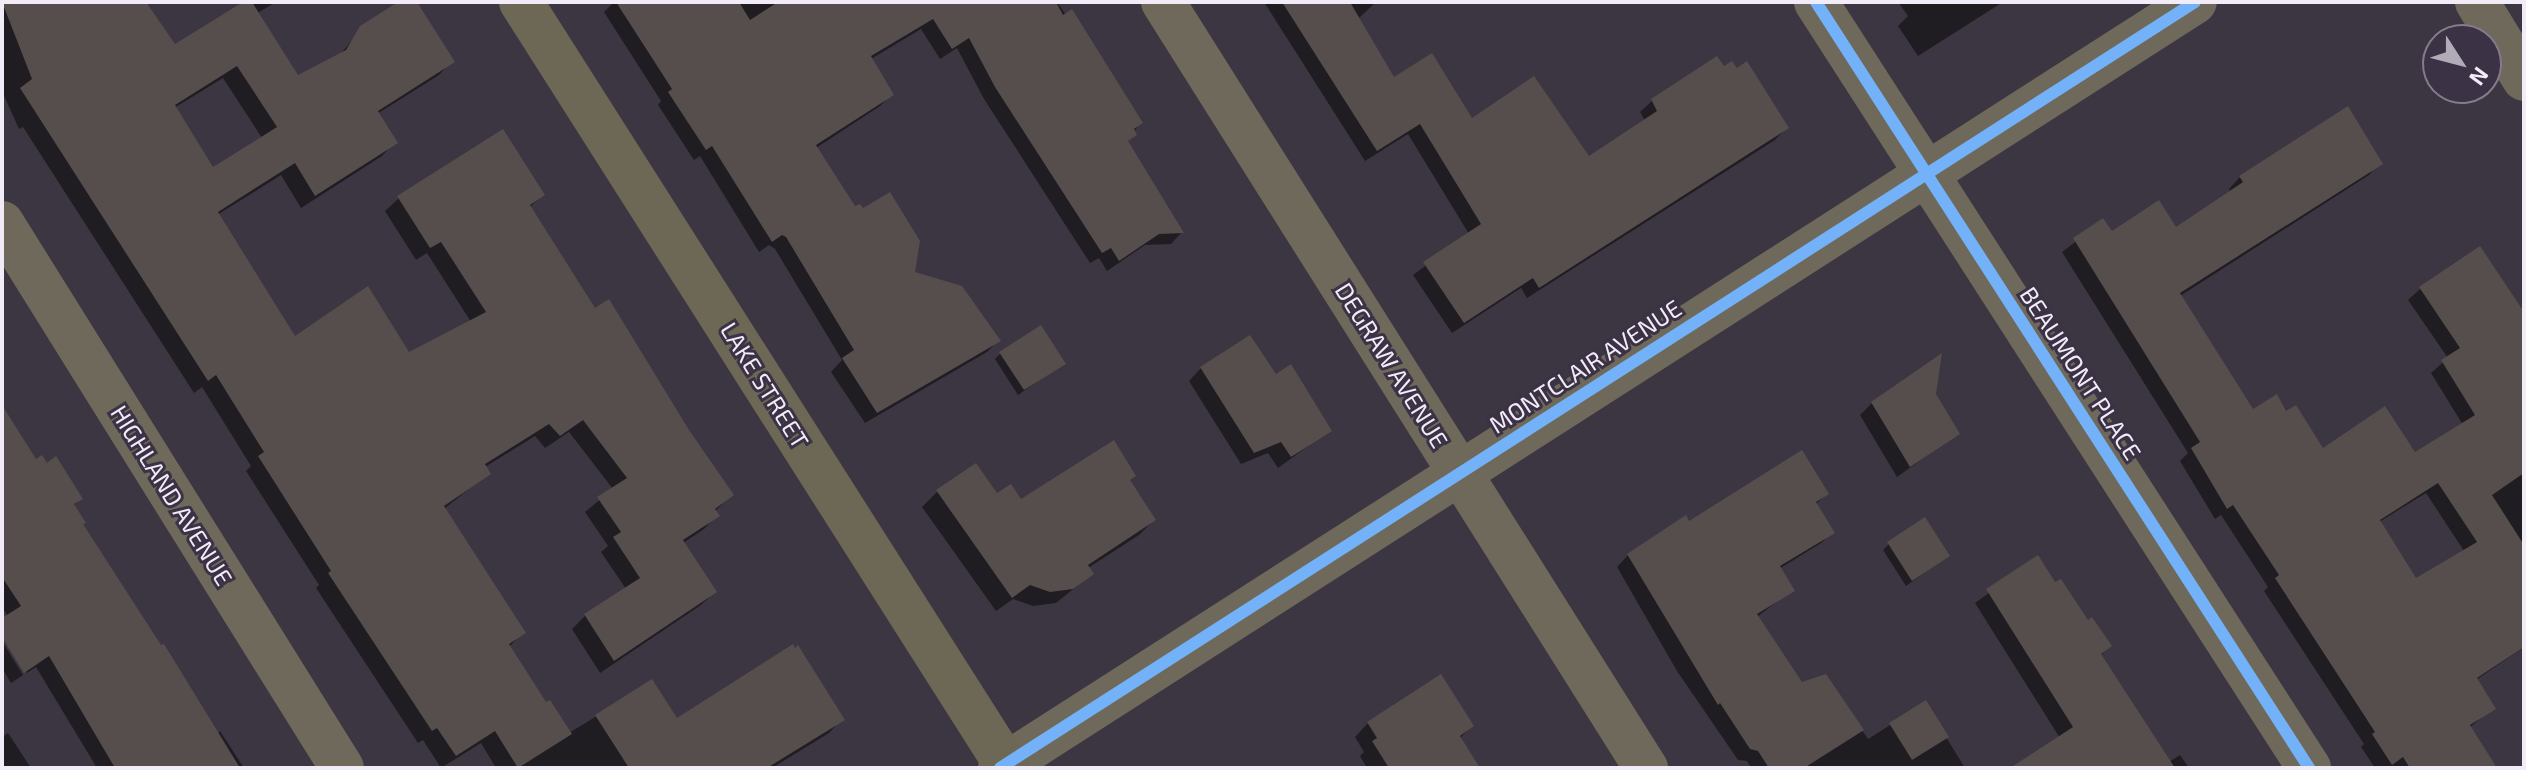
<!DOCTYPE html>
<style>
body{margin:0}
#map{position:relative;width:2526px;height:770px;overflow:hidden;background:#3b3641;font-family:"Exo 2",sans-serif}
div>[style]{position:absolute}
[style*='--x']{left:calc(var(--x)*1px);top:calc(var(--y)*1px);width:calc(var(--w)*1px);rotate:calc(var(--a)*1deg)}
.shadow>*{inset:0;background:#0007}
.building>*{inset:0;background:#564e4d}
.street>*{height:44px;margin:-22px;padding:0 22px;transform-origin:22px;border-radius:22px;background:#6e695b}
.secondary>*{height:44px;margin:-22px;padding:0 22px;transform-origin:22px;border-radius:22px;background:#6d6755}
.cycleway>*{height:12px;margin:-6px;padding:0 6px;transform-origin:6px;border-radius:6px;background:#73b2f8}
span{translate:-50% -50%;white-space:nowrap;text-align:center;line-height:1.15;-webkit-text-stroke:6px #3b3245;paint-order:stroke}
.street-label{font-size:24px;color:#f1ecf8}
.frame{position:absolute;inset:0;border:4px solid #f1ecf8;pointer-events:none}
.north{position:absolute;left:2422px;top:24px;width:80px;height:80px;box-sizing:border-box;background:#3b3245;border:2px solid #847c8d;border-radius:50%;rotate:126deg;font-size:22px;font-weight:700;line-height:32px;text-align:center;color:#f1ecf8}
.north::after{content:'';display:block;margin:auto;width:28px;height:36px;background:#b1acb8;clip-path:polygon(50% 0,100% 100%,50% 72%,0 100%)}
</style>
<div id="map">
<div class="shadow">
<i style="clip-path:polygon(evenodd,2px 2px,117px 2px,181px 56px,280px 50px,297px 78px,339px 56px,362px 28px,402px 2px,415px 2px,452px 61px,439px 75px,377px 114px,395px 142px,382px 156px,301px 208px,281px 175px,217px 215px,294px 338px,408px 354px,471px 322px,427px 253px,416px 260px,385px 211px,399px 198px,542px 195px,529px 208px,594px 310px,732px 495px,715px 511px,717px 515px,704px 529px,683px 543px,715px 592px,701px 605px,600px 673px,572px 629px,585px 616px,626px 589px,601px 552px,608px 546px,585px 512px,613px 489px,569px 432px,545px 448px,535px 436px,485px 467px,489px 473px,444px 509px,523px 632px,509px 647px,545px 705px,569px 733px,652px 682px,676px 720px,842px 719px,829px 733px,772px 768px,496px 768px,481px 743px,441px 768px,423px 740px,418px 743px,316px 588px,319px 585px,246px 471px,251px 466px,202px 387px,194px 393px,23px 127px,19px 129px,2px 91px,2px 2px,223px 78px,262px 138px,213px 170px,174px 108px,223px 78px)"></i>
<i style="clip-path:polygon(237px 2px,276px 2px,248px 19px)"></i>
<i style="clip-path:polygon(614px 2px,1057px 2px,1140px 123px,1127px 142px,1182px 232px,1171px 244px,1145px 245px,1107px 271px,1099px 258px,1090px 263px,984px 99px,957px 48px,940px 59px,921px 29px,871px 59px,892px 94px,880px 106px,816px 148px,854px 209px,913px 273px,998px 341px,987px 352px,865px 423px,831px 372px,842px 360px,775px 249px,769px 245px,759px 252px,700px 156px,694px 160px,658px 105px,661px 101px,604px 12px)"></i>
<i style="clip-path:polygon(1264px 2px,1376px 2px,1358px 19px,1393px 80px,1471px 121px,1588px 158px,1645px 121px,1640px 112px,1652px 101px,1786px 128px,1775px 140px,1527px 298px,1521px 288px,1452px 333px,1413px 275px,1469px 234px,1408px 134px,1365px 161px)"></i>
<i style="clip-path:polygon(1898px 2px,2003px 2px,1918px 56px,1898px 26px,1908px 16px)"></i>
<i style="clip-path:polygon(evenodd,2380px 163px,2369px 175px,2180px 296px,2253px 412px,2286px 414px,2322px 451px,2414px 455px,2463px 425px,2431px 373px,2448px 358px,2408px 300px,2420px 289px,2479px 248px,2521px 311px,2524px 310px,2524px 647px,2476px 680px,2493px 708px,2469px 728px,2494px 768px,2375px 768px,2361px 747px,2364px 744px,2264px 591px,2268px 587px,2221px 515px,2215px 519px,2180px 461px,2188px 453px,2062px 252px,2103px 221px,2111px 234px,2176px 230px,2231px 192px,2229px 189px,2240px 177px,2380px 163px,2426px 493px,2464px 551px,2416px 580px,2379px 522px,2426px 493px)"></i>
<i style="clip-path:polygon(1001px 353px,1064px 363px,1018px 395px,995px 359px)"></i>
<i style="clip-path:polygon(1201px 368px,1275px 377px,1329px 431px,1278px 468px,1268px 453px,1241px 464px,1189px 381px)"></i>
<i style="clip-path:polygon(1934px 394px,1957px 434px,1897px 477px,1860px 415px,1872px 403px)"></i>
<i style="clip-path:polygon(2px 409px,36px 461px,81px 498px,73px 506px,81px 525px,217px 734px,220px 731px,244px 768px,97px 768px,36px 667px,27px 673px,2px 633px,9px 618px,2px 607px)"></i>
<i style="clip-path:polygon(975px 466px,996px 496px,1020px 502px,1128px 481px,1154px 520px,1139px 535px,1088px 568px,1092px 574px,1056px 603px,1033px 606px,1013px 599px,996px 611px,922px 507px,937px 492px)"></i>
<i style="clip-path:polygon(1826px 494px,1815px 505px,1833px 532px,1821px 543px,1779px 569px,1792px 590px,1757px 617px,1801px 684px,1825px 676px,1868px 739px,1925px 703px,1965px 768px,1751px 768px,1747px 761px,1738px 760px,1677px 671px,1617px 567px,1628px 555px,1689px 524px)"></i>
<i style="clip-path:polygon(1889px 544px,1948px 556px,1906px 586px,1883px 550px)"></i>
<i style="clip-path:polygon(2037px 558px,2055px 585px,2110px 646px,2100px 656px,2169px 762px,2180px 755px,2189px 768px,2035px 768px,2060px 738px,1975px 603px)"></i>
<i style="clip-path:polygon(2px 641px,23px 675px,11px 683px,2px 668px)"></i>
<i style="clip-path:polygon(1368px 723px,1472px 726px,1459px 739px,1478px 768px,1367px 768px,1360px 756px,1364px 752px,1355px 737px)"></i>
<i style="clip-path:polygon(8px 733px,31px 768px,2px 768px,2px 737px)"></i>
</div>
<div class="building">
<i style="clip-path:polygon(evenodd,2px 2px,146px 2px,175px 44px,243px 2px,252px 2px,298px 75px,346px 50px,360px 26px,398px 2px,417px 2px,455px 62px,378px 111px,398px 143px,315px 196px,295px 163px,218px 212px,295px 336px,368px 286px,409px 352px,486px 312px,441px 242px,430px 248px,397px 196px,503px 129px,545px 195px,530px 205px,595px 308px,609px 299px,689px 430px,734px 495px,715px 509px,720px 516px,683px 540px,717px 592px,614px 661px,584px 614px,640px 578px,613px 537px,621px 532px,597px 497px,627px 478px,583px 420px,560px 436px,549px 424px,485px 464px,491px 474px,444px 506px,526px 633px,509px 644px,546px 702px,550px 700px,572px 734px,518px 768px,495px 731px,456px 756px,437px 728px,432px 731px,328px 573px,331px 571px,258px 456px,264px 452px,216px 375px,208px 381px,20px 88px,32px 79px,2px 2px,237px 66px,277px 127px,213px 167px,175px 105px,237px 66px)"></i>
<i style="clip-path:polygon(616px 2px,739px 2px,750px 20px,778px 2px,1056px 2px,1063px 15px,1072px 9px,1143px 123px,1134px 129px,1137px 135px,1128px 141px,1184px 233px,1159px 234px,1119px 261px,1111px 248px,1102px 253px,995px 87px,969px 38px,952px 49px,933px 19px,871px 56px,894px 95px,816px 145px,855px 206px,860px 204px,863px 208px,890px 192px,920px 241px,915px 272px,962px 286px,1001px 341px,877px 413px,842px 358px,854px 350px,786px 237px,782px 235px,772px 242px,712px 146px,706px 150px,668px 92px,672px 89px)"></i>
<i style="clip-path:polygon(1282px 2px,1350px 2px,1394px 77px,1432px 53px,1472px 118px,1534px 76px,1589px 156px,1657px 111px,1651px 99px,1717px 56px,1724px 66px,1732px 61px,1737px 68px,1747px 61px,1789px 128px,1539px 288px,1533px 278px,1464px 323px,1423px 262px,1481px 224px,1420px 124px,1377px 151px)"></i>
<i style="clip-path:polygon(evenodd,2348px 106px,2383px 164px,2180px 293px,2253px 409px,2277px 394px,2286px 411px,2296px 405px,2323px 448px,2385px 406px,2415px 452px,2475px 415px,2441px 360px,2460px 348px,2419px 287px,2480px 246px,2524px 312px,2524px 473px,2492px 495px,2524px 545px,2524px 647px,2477px 678px,2496px 709px,2470px 725px,2497px 768px,2410px 768px,2403px 757px,2392px 765px,2372px 734px,2375px 732px,2275px 578px,2279px 575px,2233px 505px,2227px 509px,2191px 448px,2200px 442px,2073px 238px,2103px 218px,2112px 231px,2159px 200px,2176px 227px,2243px 182px,2239px 176px,2348px 106px,2438px 483px,2477px 542px,2416px 578px,2380px 520px,2438px 483px)"></i>
<i style="clip-path:polygon(1041px 325px,1066px 364px,1024px 390px,999px 352px)"></i>
<i style="clip-path:polygon(1250px 335px,1276px 374px,1291px 364px,1332px 431px,1291px 457px,1281px 442px,1254px 453px,1200px 367px)"></i>
<i style="clip-path:polygon(1942px 353px,1936px 394px,1960px 434px,1910px 467px,1871px 402px)"></i>
<i style="clip-path:polygon(2px 405px,36px 459px,42px 455px,47px 463px,56px 456px,83px 499px,74px 504px,86px 523px,83px 524px,161px 645px,164px 644px,240px 768px,115px 768px,49px 656px,24px 673px,2px 637px,2px 618px,21px 606px,2px 577px)"></i>
<i style="clip-path:polygon(1114px 440px,1136px 476px,1130px 480px,1156px 520px,1088px 565px,1094px 574px,1073px 589px,1050px 592px,1030px 585px,1012px 598px,936px 490px,976px 463px,997px 493px,1011px 484px,1021px 499px)"></i>
<i style="clip-path:polygon(1802px 450px,1829px 494px,1816px 502px,1835px 533px,1780px 566px,1795px 591px,1757px 614px,1802px 682px,1826px 674px,1864px 730px,1804px 768px,1769px 768px,1758px 751px,1750px 749px,1720px 703px,1718px 705px,1627px 554px,1686px 515px,1689px 521px)"></i>
<i style="clip-path:polygon(1925px 517px,1950px 556px,1912px 581px,1887px 542px)"></i>
<i style="clip-path:polygon(2038px 555px,2055px 582px,2061px 579px,2088px 620px,2092px 617px,2112px 646px,2101px 654px,2175px 768px,2010px 768px,2073px 727px,1986px 589px)"></i>
<i style="clip-path:polygon(793px 644px,795px 648px,798px 645px,845px 720px,767px 768px,629px 768px,595px 715px,652px 679px,677px 718px)"></i>
<i style="clip-path:polygon(1441px 674px,1474px 726px,1460px 736px,1480px 768px,1389px 768px,1372px 741px,1377px 738px,1367px 722px)"></i>
<i style="clip-path:polygon(1926px 700px,1949px 737px,1912px 760px,1889px 723px)"></i>
</div>
<div class="street">
<i style="--x:1163;--y:2;--w:906;--a:57.77"></i>
<i style="--x:1816;--y:2;--w:911;--a:57.23"></i>
<i style="--x:2477;--y:2;--w:90;--a:58.6"></i>
<i style="--x:2;--y:223;--w:642;--a:58.04"></i>
<i style="--x:1000;--y:768;--w:1419;--a:-32.66"></i>
</div>
<div class="secondary">
<i style="--x:521;--y:2;--w:908;--a:57.55"></i>
</div>
<div class="cycleway">
<i style="--x:1816;--y:2;--w:911;--a:57.23"></i>
<i style="--x:1000;--y:768;--w:1419;--a:-32.66"></i>
</div>
<div class="street-label">
<span style="left:1392px;top:365px;rotate:58deg">DEGRAW AVENUE</span>
<span style="left:1585px;top:366px;rotate:-33deg">MONTCLAIR AVENUE</span>
<span style="left:2081px;top:373px;rotate:57deg">BEAUMONT PLACE</span>
<span style="left:765px;top:385px;rotate:58deg">LAKE STREET</span>
<span style="left:172px;top:495px;rotate:58deg">HIGHLAND AVENUE</span>
</div>
<div class="frame"></div>
<div class="north">N</div>
</div>
